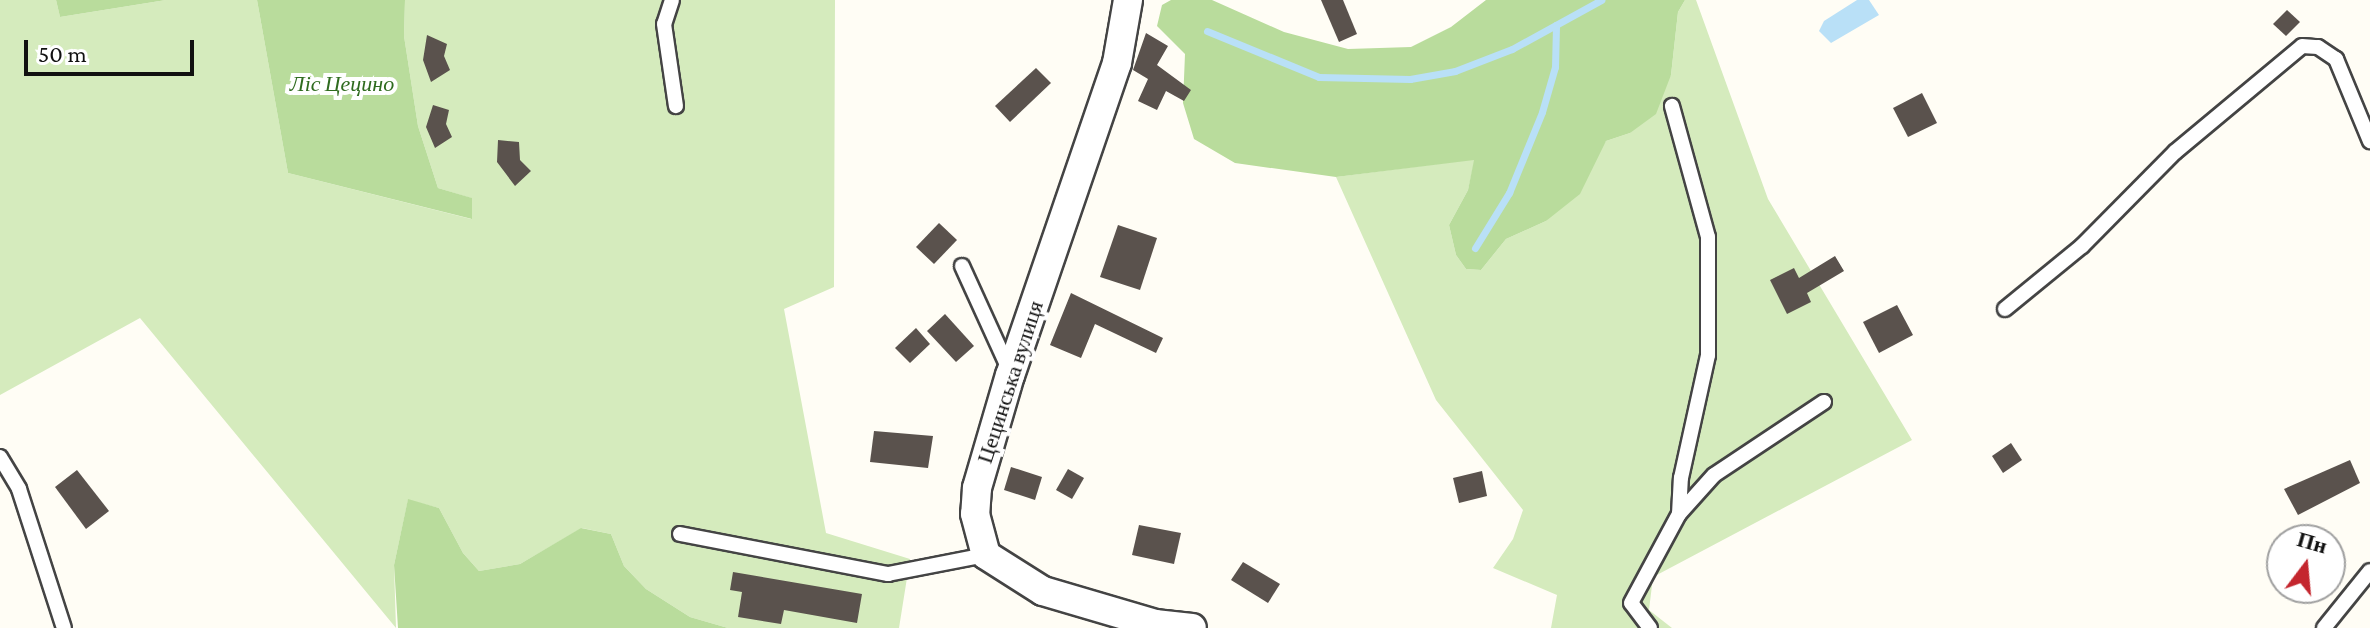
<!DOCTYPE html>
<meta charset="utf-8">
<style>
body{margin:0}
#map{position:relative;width:2370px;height:628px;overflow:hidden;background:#fffdf5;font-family:"Crimson Pro",serif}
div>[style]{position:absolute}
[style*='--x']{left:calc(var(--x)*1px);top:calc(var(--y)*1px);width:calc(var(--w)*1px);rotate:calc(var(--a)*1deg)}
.green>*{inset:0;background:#d5ebbd}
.forest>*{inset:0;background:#b9dc9c}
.water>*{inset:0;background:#b9e0f7}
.stream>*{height:7px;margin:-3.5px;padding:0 3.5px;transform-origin:3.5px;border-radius:3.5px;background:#b9e0f7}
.building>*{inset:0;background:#5a524d}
.roads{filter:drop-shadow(2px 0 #444) drop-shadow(-2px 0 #444) drop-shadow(0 2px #444) drop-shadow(0 -2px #444)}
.lane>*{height:14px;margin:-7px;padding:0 7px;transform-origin:7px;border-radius:7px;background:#fff}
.street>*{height:28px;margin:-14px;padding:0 14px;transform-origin:14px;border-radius:14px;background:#fff}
span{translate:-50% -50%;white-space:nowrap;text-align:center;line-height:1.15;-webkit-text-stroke:8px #fff;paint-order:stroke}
.park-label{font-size:22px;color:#2f6b1f;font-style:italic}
.street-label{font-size:22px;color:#111}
.north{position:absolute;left:2266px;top:524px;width:80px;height:80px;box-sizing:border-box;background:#fff;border:2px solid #a0a0a0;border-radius:50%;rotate:16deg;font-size:22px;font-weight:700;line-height:32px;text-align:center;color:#111}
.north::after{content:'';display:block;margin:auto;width:28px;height:36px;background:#c4262e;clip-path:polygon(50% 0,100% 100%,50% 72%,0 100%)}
.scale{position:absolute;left:24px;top:40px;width:170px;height:36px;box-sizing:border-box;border:4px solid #111;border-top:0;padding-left:10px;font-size:24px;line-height:28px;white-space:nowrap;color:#111;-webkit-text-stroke:6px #fff;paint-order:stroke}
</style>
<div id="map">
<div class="green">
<i style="clip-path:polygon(0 0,56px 0,60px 17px,166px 0,257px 0,288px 173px,471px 219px,471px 198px,438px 188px,418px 126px,404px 36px,405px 0,835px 0,834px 287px,784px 309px,826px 533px,910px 559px,899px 628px,728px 628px,690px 617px,646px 589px,624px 566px,611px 534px,582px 528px,520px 564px,479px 571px,463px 553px,439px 508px,408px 500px,394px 565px,396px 628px,140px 318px,0 395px)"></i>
<i style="clip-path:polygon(1685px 0,1696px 0,1768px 199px,1912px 440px,1653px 577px,1649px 610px,1672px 628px,1551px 628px,1557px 595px,1493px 568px,1513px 539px,1523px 510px,1436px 400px,1336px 177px,1475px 159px,1468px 190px,1449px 225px,1456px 255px,1466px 269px,1481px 270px,1506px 239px,1546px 221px,1606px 141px,1630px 133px,1671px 75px,1678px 12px)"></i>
</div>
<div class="forest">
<i style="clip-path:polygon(56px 0,166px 0,60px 17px)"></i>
<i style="clip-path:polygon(257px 0,405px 0,404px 36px,418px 126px,438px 188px,472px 198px,472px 219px,288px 173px)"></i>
<i style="clip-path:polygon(1171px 0,1212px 0,1284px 32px,1348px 49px,1411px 47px,1451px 27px,1486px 0,1685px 0,1678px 12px,1671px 75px,1656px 114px,1630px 133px,1606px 141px,1580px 194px,1546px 221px,1506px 239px,1481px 270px,1466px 269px,1456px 255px,1449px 225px,1468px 190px,1474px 160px,1336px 177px,1235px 163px,1194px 139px,1183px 103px,1185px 54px,1157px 26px,1162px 5px)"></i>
<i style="clip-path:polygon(408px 499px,439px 508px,463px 553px,479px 571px,520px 564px,581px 528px,611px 534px,624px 566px,646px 589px,690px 617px,728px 628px,398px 628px,394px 565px)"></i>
</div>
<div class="water">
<i style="clip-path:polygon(1857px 0,1869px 0,1879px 15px,1831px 43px,1819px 31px,1824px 21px)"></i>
</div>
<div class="stream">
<i style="--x:1207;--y:31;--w:121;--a:22.3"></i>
<i style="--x:1319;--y:77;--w:91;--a:1.3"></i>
<i style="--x:1410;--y:79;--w:46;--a:-10.1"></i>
<i style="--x:1455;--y:71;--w:61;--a:-21.1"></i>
<i style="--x:1512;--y:49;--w:102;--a:-28.8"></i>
<i style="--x:1475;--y:248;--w:65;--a:-58.3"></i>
<i style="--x:1509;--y:193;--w:87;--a:-67.8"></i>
<i style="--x:1542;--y:112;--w:47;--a:-73.9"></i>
<i style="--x:1555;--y:67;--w:42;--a:-88.6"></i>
</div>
<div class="building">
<i style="clip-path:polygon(1321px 0,1343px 0,1357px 34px,1339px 42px)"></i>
<i style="clip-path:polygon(2287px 10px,2300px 22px,2286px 36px,2273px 24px)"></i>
<i style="clip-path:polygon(1146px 33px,1168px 46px,1157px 65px,1191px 90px,1184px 101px,1166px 91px,1157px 110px,1138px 101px,1148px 79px,1133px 70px)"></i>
<i style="clip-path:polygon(427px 35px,447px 44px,444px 56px,450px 70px,431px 82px,423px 60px)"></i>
<i style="clip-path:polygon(1036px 68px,1051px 83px,1010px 122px,995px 106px)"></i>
<i style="clip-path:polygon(1922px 93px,1937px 123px,1908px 137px,1893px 108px)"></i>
<i style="clip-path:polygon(433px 105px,449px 110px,446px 124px,452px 137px,435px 148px,426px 127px)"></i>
<i style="clip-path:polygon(498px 140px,519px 142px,520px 160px,531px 171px,515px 186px,497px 162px)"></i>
<i style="clip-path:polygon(939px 223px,957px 240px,934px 264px,916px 247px)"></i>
<i style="clip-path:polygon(1118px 225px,1157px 238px,1140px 290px,1100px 277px)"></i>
<i style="clip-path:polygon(1835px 256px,1844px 271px,1807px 293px,1811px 302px,1787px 314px,1770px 280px,1794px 268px,1799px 278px)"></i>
<i style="clip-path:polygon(1071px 293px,1163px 338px,1156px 353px,1095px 324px,1081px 358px,1050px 345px)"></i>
<i style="clip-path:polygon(1897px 305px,1913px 335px,1879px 353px,1863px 322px)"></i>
<i style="clip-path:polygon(945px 314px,974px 346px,956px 362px,927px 331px)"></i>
<i style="clip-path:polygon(916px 328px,930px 344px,910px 363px,895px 348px)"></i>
<i style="clip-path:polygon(874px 431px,933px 436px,928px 468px,870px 462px)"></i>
<i style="clip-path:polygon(2011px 443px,2022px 460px,2003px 473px,1992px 456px)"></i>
<i style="clip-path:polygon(2350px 460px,2360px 483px,2298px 515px,2284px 489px)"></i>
<i style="clip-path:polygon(1011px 467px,1042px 477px,1035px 500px,1004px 490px)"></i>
<i style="clip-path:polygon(1068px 469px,1084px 478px,1072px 499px,1056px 490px)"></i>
<i style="clip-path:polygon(77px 470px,109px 511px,86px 529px,55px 487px)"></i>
<i style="clip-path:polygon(1482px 471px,1487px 496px,1459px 503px,1453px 478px)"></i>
<i style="clip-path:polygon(1139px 525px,1181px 533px,1174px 564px,1132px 555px)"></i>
<i style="clip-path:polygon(1243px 562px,1280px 584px,1268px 603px,1231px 580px)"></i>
<i style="clip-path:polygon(733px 572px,862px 594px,857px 623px,784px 610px,781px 624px,738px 617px,742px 592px,730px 590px)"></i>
</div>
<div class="roads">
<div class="lane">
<i style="--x:672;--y:0;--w:25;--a:108"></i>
<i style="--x:664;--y:24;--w:83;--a:81.7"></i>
<i style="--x:962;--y:266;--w:111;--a:65.5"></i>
<i style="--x:2005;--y:309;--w:99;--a:-39.3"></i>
<i style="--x:2082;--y:246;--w:132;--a:-45.3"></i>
<i style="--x:2175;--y:152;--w:165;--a:-39.8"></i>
<i style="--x:2302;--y:46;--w:16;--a:4"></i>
<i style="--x:2318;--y:47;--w:22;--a:34"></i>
<i style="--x:2336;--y:59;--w:89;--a:67.5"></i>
<i style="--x:0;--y:457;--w:37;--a:59"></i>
<i style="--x:19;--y:489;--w:146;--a:72.1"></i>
<i style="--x:1679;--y:514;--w:52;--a:-48.1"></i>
<i style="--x:1714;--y:475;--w:132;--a:-33.6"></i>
<i style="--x:680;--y:534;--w:212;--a:10.9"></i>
<i style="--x:888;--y:574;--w:100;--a:-11"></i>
<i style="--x:1650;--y:628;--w:31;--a:-127"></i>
<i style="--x:1631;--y:603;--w:101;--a:-61.7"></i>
<i style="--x:1679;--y:514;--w:36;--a:-87"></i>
<i style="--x:1681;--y:478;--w:126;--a:-77.6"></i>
<i style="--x:1708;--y:355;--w:118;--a:-90"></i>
<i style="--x:1708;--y:237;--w:136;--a:-105.4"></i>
<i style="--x:2324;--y:628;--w:73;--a:-51.1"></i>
</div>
<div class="street">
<i style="--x:1128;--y:0;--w:64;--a:99.9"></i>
<i style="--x:1117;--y:63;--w:330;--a:108.9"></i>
<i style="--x:1010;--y:375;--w:118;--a:106.3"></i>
<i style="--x:977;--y:488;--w:26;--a:94"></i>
<i style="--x:975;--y:514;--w:42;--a:75"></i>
<i style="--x:986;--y:555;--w:67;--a:32.3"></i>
<i style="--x:1043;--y:591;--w:117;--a:16.4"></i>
<i style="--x:1155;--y:624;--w:37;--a:6"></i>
</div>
</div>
<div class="park-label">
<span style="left:342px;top:84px">Ліс Цецино</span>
</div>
<div class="street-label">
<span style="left:1010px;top:382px;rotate:-72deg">Цецинська вулиця</span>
</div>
<div class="north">Пн</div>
<div class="scale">50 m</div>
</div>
